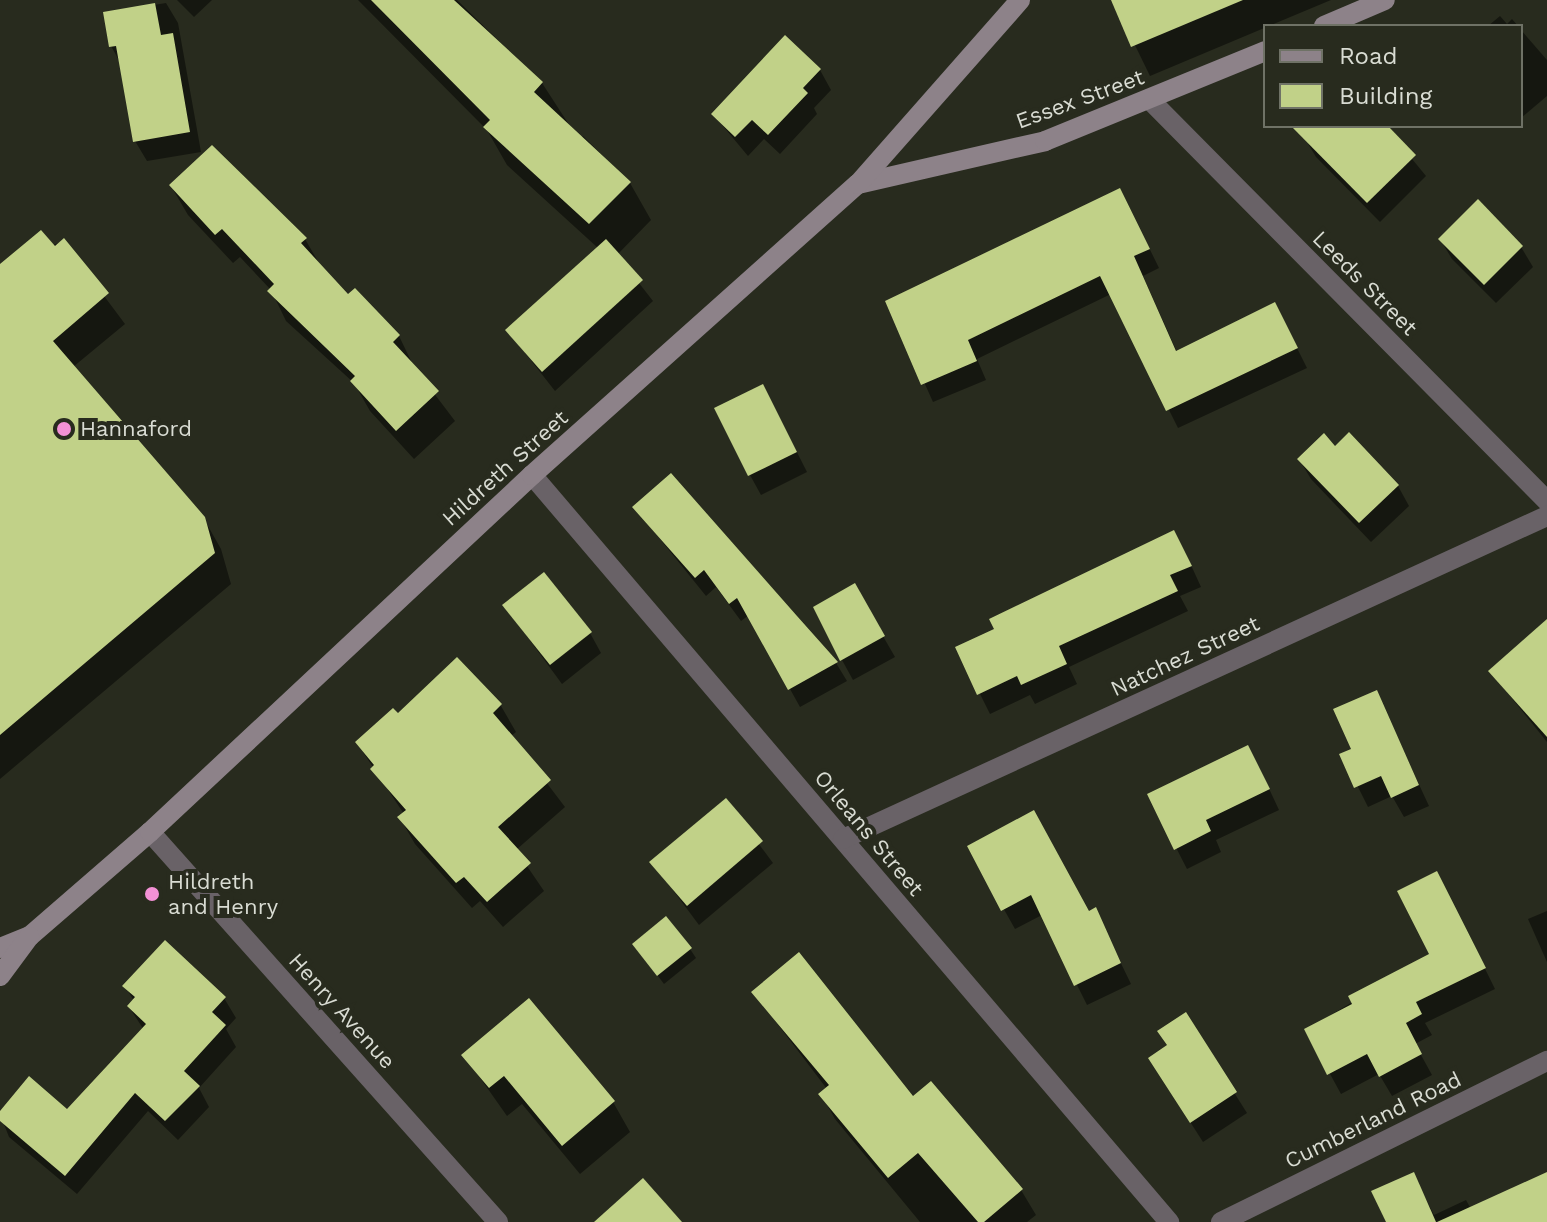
<!DOCTYPE html>
<style>
body{margin:0}
#map{position:relative;width:1547px;height:1222px;overflow:hidden;background:#282b1e;font-family:"Work Sans",sans-serif}
div>[style]{position:absolute}
[style*='--x']{left:calc(var(--x)*1px);top:calc(var(--y)*1px);width:calc(var(--w)*1px);rotate:calc(var(--a)*1deg)}
.shadow>*{inset:0;background:#0007}
.building>*{inset:0;background:#c1d188}
.street>*{height:20px;margin:-10px;padding:0 10px;transform-origin:10px;border-radius:10px;background:#696267}
.secondary>*{height:20px;margin:-10px;padding:0 10px;transform-origin:10px;border-radius:10px;background:#8d8289}
.dots>*{width:22px;height:22px;translate:-50% -50%;box-sizing:border-box;border:4px solid #282b1e;border-radius:50%}
span{translate:-50% -50%;white-space:nowrap;text-align:center;line-height:1.15;-webkit-text-stroke:8px #282b1e;paint-order:stroke}
.street-label{font-size:22px;color:#d9dcd3}
.poi-label{font-size:22px;color:#d9dcd3}
.left{translate:0 -50%;text-align:left}
.legend{position:absolute;left:1263px;top:24px;width:260px;height:104px;box-sizing:border-box;background:#282b1e;border:2px solid #6f7266;margin:0;padding:10px 14px;list-style:none;font-size:24px;color:#d9dcd3}
.legend li{display:flex;align-items:center;gap:16px;height:40px}
.legend b{width:40px;border:2px solid #6f7266}
</style>
<div id="map">
<div class="shadow">
<i style="clip-path:polygon(177px 0,212px 0,194px 17px)"></i>
<i style="clip-path:polygon(358px 0,457px 0,542px 83px,579px 140px,583px 136px,630px 183px,651px 220px,617px 255px,653px 301px,555px 391px,507px 330px,598px 248px,507px 165px,487px 130px)"></i>
<i style="clip-path:polygon(1113px 0,1331px 0,1150px 76px)"></i>
<i style="clip-path:polygon(166px 3px,178px 23px,201px 152px,147px 161px,135px 141px,121px 64px,111px 46px,105px 13px)"></i>
<i style="clip-path:polygon(1500px 16px,1507px 24px,1512px 19px,1518px 26px,1488px 26px)"></i>
<i style="clip-path:polygon(1521px 30px,1547px 60px,1547px 96px,1521px 118px)"></i>
<i style="clip-path:polygon(820px 70px,831px 90px,814px 108px,817px 114px,780px 154px,764px 139px,748px 156px,713px 114px)"></i>
<i style="clip-path:polygon(1316px 126px,1385px 126px,1426px 176px,1380px 222px,1316px 157px,1304px 137px)"></i>
<i style="clip-path:polygon(171px 186px,305px 239px,323px 270px,348px 297px,355px 290px,399px 336px,414px 367px,455px 421px,414px 459px,370px 411px,354px 383px,286px 321px,271px 290px,240px 257px,233px 263px,188px 215px)"></i>
<i style="clip-path:polygon(1130px 209px,1159px 268px,1143px 276px,1177px 352px,1284px 322px,1307px 368px,1178px 428px,1111px 294px,977px 359px,986px 380px,933px 402px,888px 302px)"></i>
<i style="clip-path:polygon(1440px 239px,1521px 247px,1533px 267px,1496px 303px,1452px 259px)"></i>
<i style="clip-path:polygon(63px 241px,125px 324px,73px 367px,204px 519px,221px 549px,231px 584px,0 779px,0 267px)"></i>
<i style="clip-path:polygon(774px 407px,807px 472px,761px 495px,750px 475px)"></i>
<i style="clip-path:polygon(1335px 449px,1398px 486px,1409px 506px,1371px 542px,1311px 479px,1299px 459px)"></i>
<i style="clip-path:polygon(670px 475px,836px 663px,847px 681px,800px 707px,749px 615px,741px 621px,716px 587px,706px 596px,635px 508px)"></i>
<i style="clip-path:polygon(1185px 552px,1201px 587px,1180px 596px,1188px 611px,1069px 667px,1077px 684px,1035px 704px,1030px 695px,990px 714px,957px 648px)"></i>
<i style="clip-path:polygon(854px 586px,895px 657px,853px 680px,842px 660px)"></i>
<i style="clip-path:polygon(504px 605px,590px 633px,601px 653px,562px 684px)"></i>
<i style="clip-path:polygon(1547px 638px,1547px 742px,1490px 671px)"></i>
<i style="clip-path:polygon(457px 660px,501px 706px,516px 732px,511px 736px,565px 807px,516px 850px,544px 891px,503px 927px,480px 901px,472px 908px,415px 844px,400px 818px,404px 814px,357px 743px,398px 716px)"></i>
<i style="clip-path:polygon(1376px 692px,1429px 806px,1404px 817px,1392px 796px,1368px 807px,1342px 755px,1353px 750px)"></i>
<i style="clip-path:polygon(1259px 767px,1279px 810px,1216px 840px,1221px 852px,1187px 869px,1149px 795px)"></i>
<i style="clip-path:polygon(726px 800px,773px 863px,699px 925px,652px 862px)"></i>
<i style="clip-path:polygon(969px 847px,1088px 913px,1095px 910px,1131px 984px,1087px 1005px,1042px 915px,1015px 929px)"></i>
<i style="clip-path:polygon(1448px 894px,1495px 989px,1425px 1023px,1432px 1035px,1415px 1044px,1432px 1075px,1392px 1096px,1379px 1074px,1341px 1094px,1306px 1030px,1432px 954px)"></i>
<i style="clip-path:polygon(1547px 911px,1547px 962px,1528px 919px)"></i>
<i style="clip-path:polygon(634px 944px,690px 949px,696px 958px,664px 984px)"></i>
<i style="clip-path:polygon(125px 986px,224px 998px,236px 1018px,226px 1029px,236px 1047px,199px 1088px,209px 1107px,178px 1140px,148px 1111px,77px 1194px,9px 1137px,0 1114px,67px 1111px,144px 1030px,129px 1007px,134px 1001px)"></i>
<i style="clip-path:polygon(754px 993px,912px 1099px,1021px 1190px,1036px 1215px,1027px 1222px,920px 1222px,835px 1119px,821px 1094px,827px 1089px)"></i>
<i style="clip-path:polygon(1185px 1015px,1247px 1113px,1203px 1142px,1162px 1078px)"></i>
<i style="clip-path:polygon(464px 1055px,613px 1102px,630px 1132px,580px 1174px,522px 1104px,507px 1116px)"></i>
<i style="clip-path:polygon(1413px 1174px,1434px 1215px,1466px 1200px,1471px 1209px,1547px 1174px,1547px 1222px,1388px 1222px)"></i>
</div>
<div class="building">
<i style="clip-path:polygon(371px 0,454px 0,543px 82px,534px 92px,631px 182px,589px 224px,483px 127px,490px 120px)"></i>
<i style="clip-path:polygon(1111px 0,1243px 0,1131px 47px)"></i>
<i style="clip-path:polygon(155px 3px,161px 35px,173px 33px,190px 132px,133px 142px,116px 46px,109px 47px,103px 12px)"></i>
<i style="clip-path:polygon(785px 35px,821px 69px,803px 88px,808px 93px,768px 135px,752px 120px,735px 137px,711px 114px)"></i>
<i style="clip-path:polygon(1291px 126px,1388px 126px,1416px 155px,1367px 203px)"></i>
<i style="clip-path:polygon(212px 145px,307px 238px,301px 243px,348px 294px,355px 288px,400px 335px,393px 342px,439px 391px,396px 431px,350px 381px,355px 376px,267px 291px,274px 284px,222px 229px,215px 235px,169px 185px)"></i>
<i style="clip-path:polygon(1120px 188px,1150px 249px,1134px 256px,1176px 351px,1275px 302px,1298px 348px,1166px 411px,1100px 276px,968px 340px,977px 361px,921px 385px,885px 301px)"></i>
<i style="clip-path:polygon(1478px 199px,1523px 246px,1484px 285px,1438px 239px)"></i>
<i style="clip-path:polygon(41px 230px,55px 246px,64px 238px,109px 293px,53px 341px,205px 517px,215px 553px,0 735px,0 264px)"></i>
<i style="clip-path:polygon(606px 239px,643px 280px,542px 372px,505px 330px)"></i>
<i style="clip-path:polygon(763px 384px,797px 452px,748px 476px,714px 408px)"></i>
<i style="clip-path:polygon(1349px 432px,1399px 485px,1359px 523px,1297px 459px,1324px 433px,1335px 446px)"></i>
<i style="clip-path:polygon(671px 473px,797px 616px,838px 662px,788px 690px,737px 598px,729px 604px,704px 570px,695px 578px,632px 507px)"></i>
<i style="clip-path:polygon(1174px 530px,1192px 566px,1170px 575px,1178px 591px,1059px 646px,1067px 664px,1021px 685px,1017px 676px,977px 695px,955px 647px,994px 629px,989px 619px)"></i>
<i style="clip-path:polygon(544px 572px,592px 632px,550px 665px,502px 605px)"></i>
<i style="clip-path:polygon(855px 583px,885px 636px,840px 661px,813px 607px)"></i>
<i style="clip-path:polygon(1547px 619px,1547px 737px,1488px 671px)"></i>
<i style="clip-path:polygon(457px 657px,502px 704px,493px 713px,551px 780px,498px 827px,531px 863px,487px 902px,464px 877px,456px 883px,397px 817px,406px 810px,370px 769px,374px 765px,355px 742px,393px 708px,398px 713px)"></i>
<i style="clip-path:polygon(1377px 690px,1419px 785px,1391px 798px,1381px 776px,1354px 788px,1339px 754px,1351px 749px,1333px 709px)"></i>
<i style="clip-path:polygon(1248px 745px,1270px 789px,1206px 820px,1211px 831px,1174px 850px,1147px 794px)"></i>
<i style="clip-path:polygon(726px 798px,763px 841px,687px 906px,649px 862px)"></i>
<i style="clip-path:polygon(1034px 810px,1089px 911px,1096px 907px,1121px 963px,1074px 986px,1031px 895px,1001px 911px,967px 846px)"></i>
<i style="clip-path:polygon(1437px 871px,1486px 968px,1416px 1002px,1422px 1014px,1406px 1023px,1422px 1054px,1379px 1077px,1367px 1054px,1327px 1075px,1304px 1029px,1352px 1004px,1348px 996px,1429px 954px,1397px 891px)"></i>
<i style="clip-path:polygon(666px 916px,692px 948px,657px 976px,632px 944px)"></i>
<i style="clip-path:polygon(165px 940px,226px 997px,212px 1012px,226px 1025px,184px 1071px,200px 1086px,165px 1121px,135px 1093px,65px 1176px,0 1121px,0 1111px,29px 1076px,67px 1109px,146px 1024px,127px 1006px,135px 997px,122px 986px)"></i>
<i style="clip-path:polygon(799px 952px,913px 1096px,931px 1081px,1023px 1189px,984px 1222px,978px 1222px,918px 1153px,888px 1178px,818px 1094px,829px 1085px,751px 992px)"></i>
<i style="clip-path:polygon(529px 998px,615px 1101px,562px 1146px,504px 1076px,489px 1088px,461px 1055px)"></i>
<i style="clip-path:polygon(1186px 1012px,1237px 1092px,1190px 1123px,1148px 1058px,1167px 1045px,1157px 1031px)"></i>
<i style="clip-path:polygon(1414px 1172px,1436px 1222px,1386px 1222px,1371px 1191px)"></i>
<i style="clip-path:polygon(1547px 1172px,1547px 1222px,1437px 1222px)"></i>
<i style="clip-path:polygon(643px 1178px,682px 1222px,594px 1222px)"></i>
</div>
<div class="street">
<i style="--x:1149;--y:99;--w:566;--a:45.29"></i>
<i style="--x:532;--y:475;--w:982;--a:49.54"></i>
<i style="--x:150;--y:832;--w:523;--a:48.26"></i>
<i style="--x:843;--y:839;--w:775;--a:-24.65"></i>
<i style="--x:1221;--y:1222;--w:364;--a:-26.3"></i>
</div>
<div class="secondary">
<i style="--x:1324;--y:26;--w:66;--a:-23.1"></i>
<i style="--x:858;--y:184;--w:192;--a:-12.9"></i>
<i style="--x:1045;--y:141;--w:238;--a:-22.2"></i>
<i style="--x:0;--y:948;--w:32;--a:-22"></i>
<i style="--x:30;--y:936;--w:159;--a:-40.9"></i>
<i style="--x:150;--y:832;--w:523;--a:-43.06"></i>
<i style="--x:532;--y:475;--w:437;--a:-41.8"></i>
<i style="--x:858;--y:184;--w:245;--a:-48.6"></i>
<i style="--x:0;--y:976;--w:49;--a:-53.4"></i>
</div>
<div class="dots">
<i style="left:64px;top:429px;background:#f391d5"></i>
<i style="left:152px;top:894px;background:#f391d5"></i>
</div>
<div class="street-label">
<span style="left:1080px;top:99px;rotate:-20deg">Essex Street</span>
<span style="left:1365px;top:283px;rotate:45deg">Leeds Street</span>
<span style="left:505px;top:468px;rotate:-42deg">Hildreth Street</span>
<span style="left:1185px;top:656px;rotate:-25deg">Natchez Street</span>
<span style="left:869px;top:833px;rotate:50deg">Orleans Street</span>
<span style="left:342px;top:1011px;rotate:48deg">Henry Avenue</span>
<span style="left:1373px;top:1120px;rotate:-26deg">Cumberland Road</span>
</div>
<div class="poi-label">
<span class="left" style="left:80px;top:429px">Hannaford</span>
<span class="left" style="left:168px;top:894px">Hildreth<br>and Henry</span>
</div>
<ul class="legend">
<li><b style="height:10px;background:#8d8289"></b>Road</li>
<li><b style="height:22px;background:#c1d188"></b>Building</li>
</ul>
</div>
